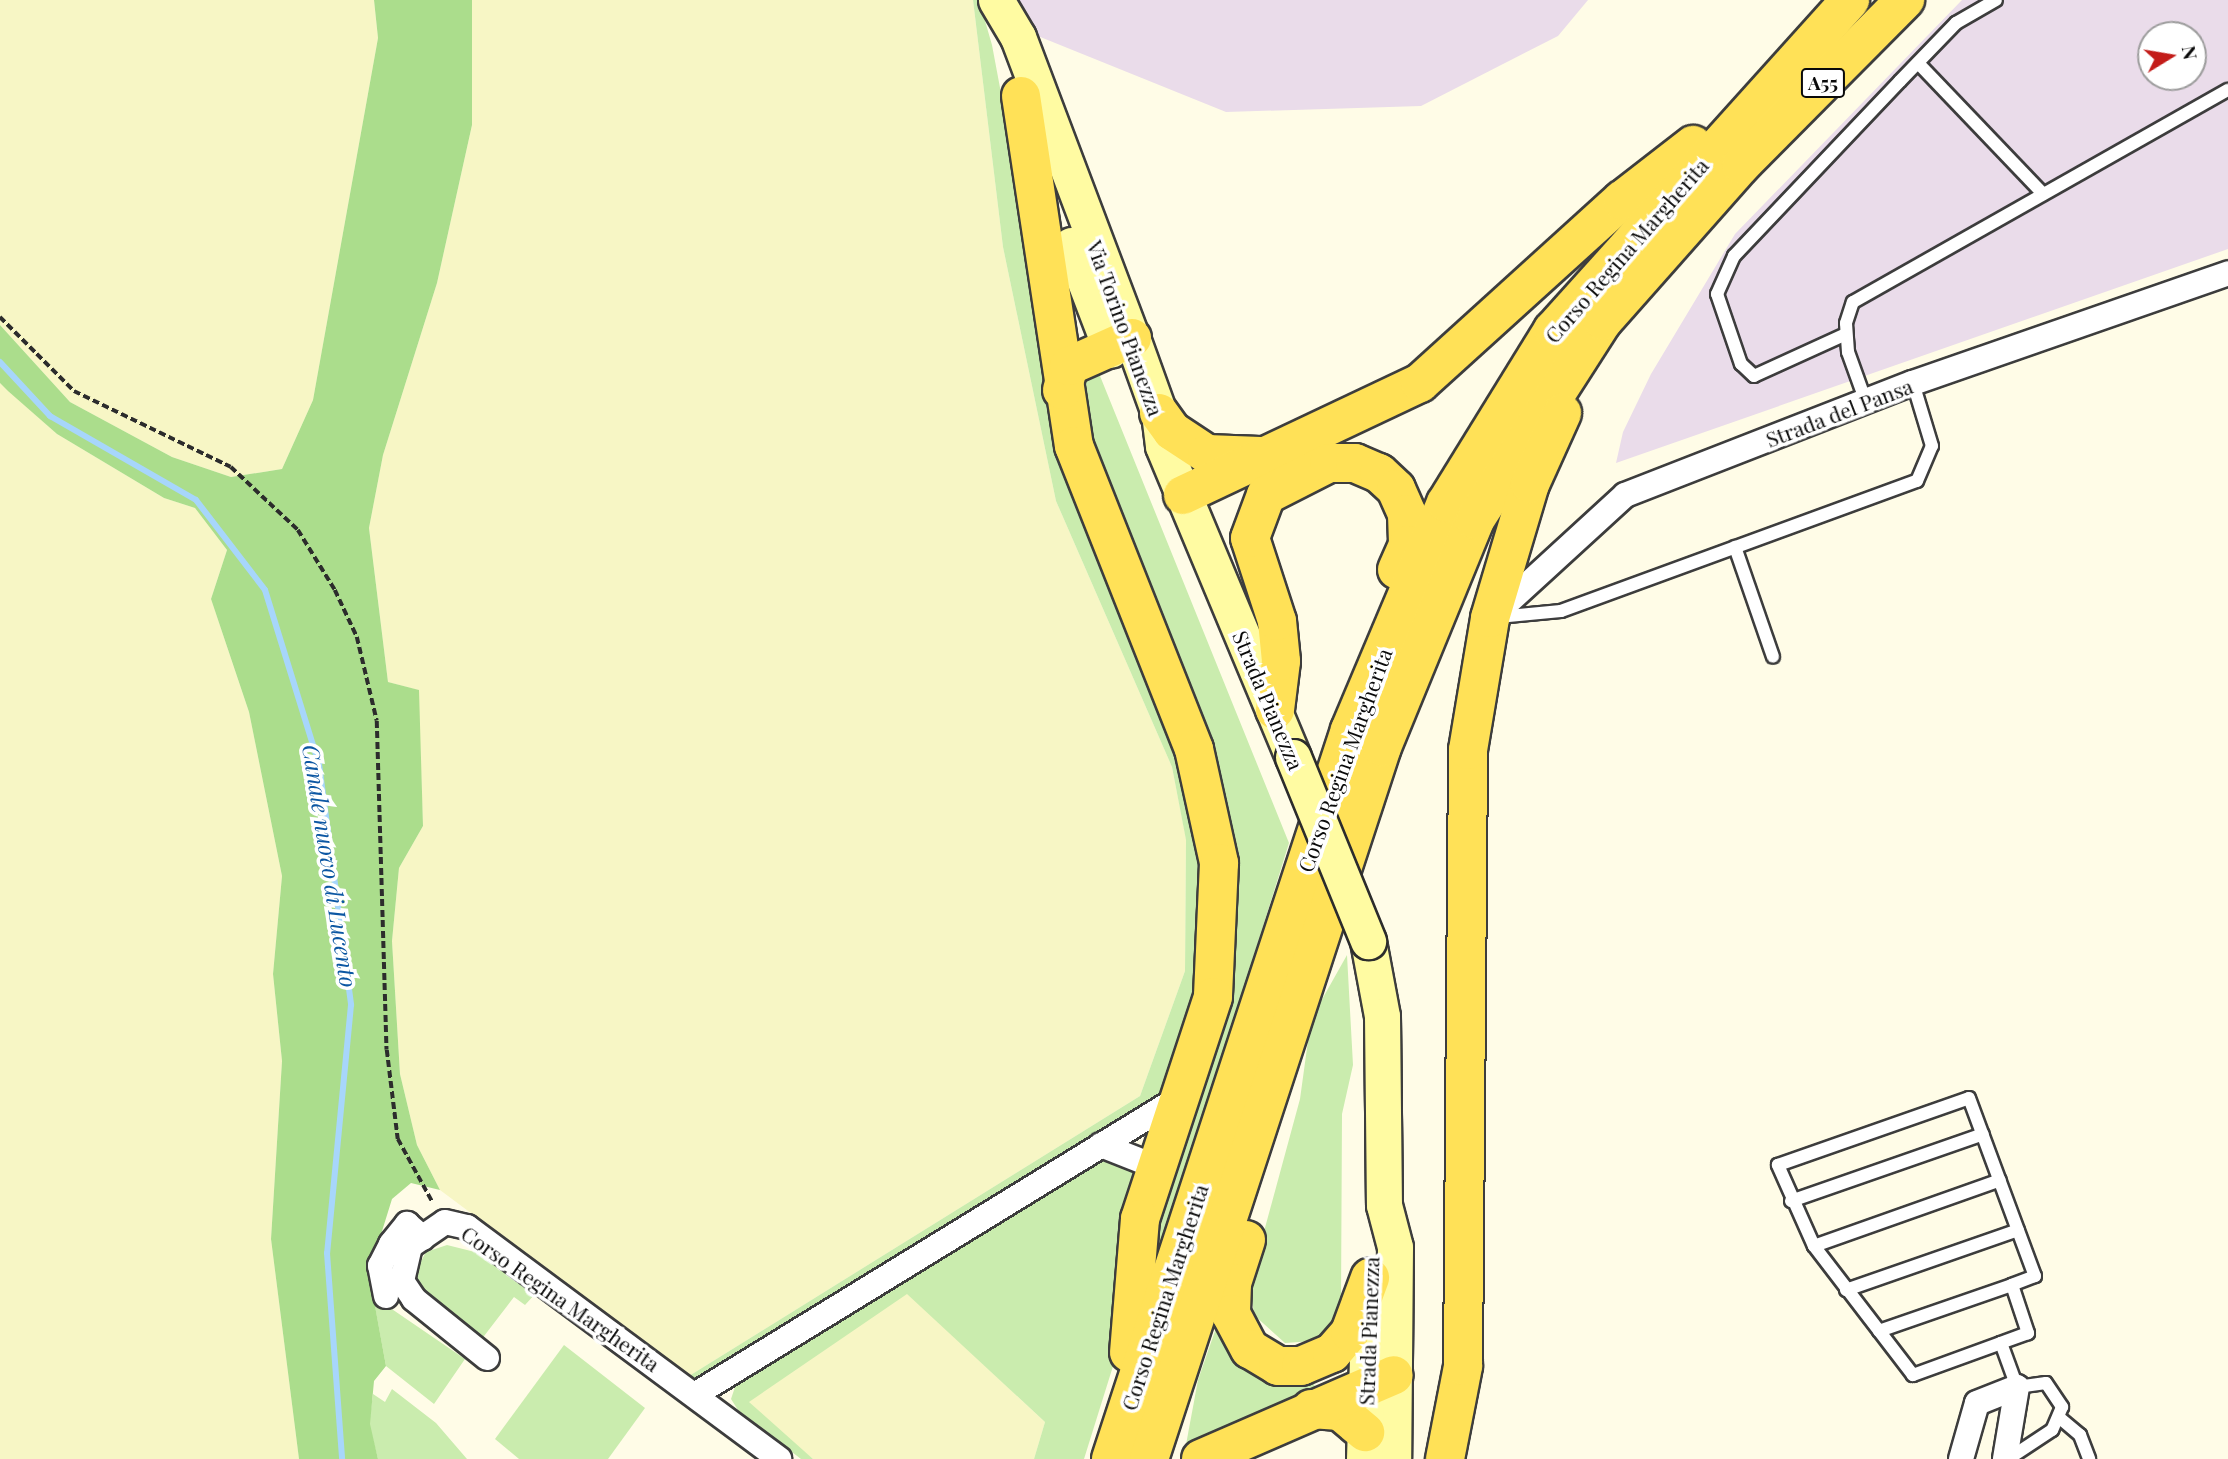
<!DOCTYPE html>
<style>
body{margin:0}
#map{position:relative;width:2228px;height:1459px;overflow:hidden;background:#fffce7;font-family:"Playfair Display",serif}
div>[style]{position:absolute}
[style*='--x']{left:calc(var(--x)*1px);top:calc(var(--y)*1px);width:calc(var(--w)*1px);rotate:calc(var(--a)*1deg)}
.industrial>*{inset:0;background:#eadcea}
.farmland>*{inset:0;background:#f7f6c5}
.green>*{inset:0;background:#caecae}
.forest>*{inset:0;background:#abdd8c}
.stream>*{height:6px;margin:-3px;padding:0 3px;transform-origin:3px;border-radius:3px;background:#a7d6fb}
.path>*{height:3.5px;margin-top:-1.75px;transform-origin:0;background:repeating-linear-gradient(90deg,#2c2c2c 0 7px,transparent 0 10.5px)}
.roads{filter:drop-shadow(2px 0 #3d3d3d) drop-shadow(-2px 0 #3d3d3d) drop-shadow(0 2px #3d3d3d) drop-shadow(0 -2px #3d3d3d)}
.lane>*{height:12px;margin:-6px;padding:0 6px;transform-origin:6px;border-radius:6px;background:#fff}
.street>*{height:24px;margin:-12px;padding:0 12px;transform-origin:12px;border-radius:12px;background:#fff}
.secondary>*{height:35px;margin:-17.5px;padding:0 17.5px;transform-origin:17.5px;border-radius:17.5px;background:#fffba2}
.primary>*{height:38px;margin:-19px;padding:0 19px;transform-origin:19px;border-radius:19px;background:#ffe157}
.bridges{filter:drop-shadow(2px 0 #2c2c2c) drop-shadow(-2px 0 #2c2c2c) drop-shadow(0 2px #2c2c2c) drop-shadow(0 -2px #2c2c2c)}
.secondary-bridge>*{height:35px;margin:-17.5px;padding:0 17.5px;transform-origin:17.5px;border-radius:17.5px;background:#fffba2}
span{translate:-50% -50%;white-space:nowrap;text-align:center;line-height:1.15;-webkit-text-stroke:7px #fff;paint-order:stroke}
.shield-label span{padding:2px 5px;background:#fff;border:2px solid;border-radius:5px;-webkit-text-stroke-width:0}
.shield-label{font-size:19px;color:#0a0a0a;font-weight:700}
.street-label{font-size:21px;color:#0a0a0a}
.water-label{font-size:23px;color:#0c57a3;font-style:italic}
.north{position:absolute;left:2137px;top:21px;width:70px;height:70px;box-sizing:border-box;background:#fff;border:2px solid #9d9d9d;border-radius:50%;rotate:79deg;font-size:19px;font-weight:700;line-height:28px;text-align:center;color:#0a0a0a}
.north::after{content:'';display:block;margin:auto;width:24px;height:32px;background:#c31c19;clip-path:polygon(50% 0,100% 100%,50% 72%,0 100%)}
</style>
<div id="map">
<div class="industrial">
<i style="clip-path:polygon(1007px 0,1588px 0,1558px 36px,1421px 106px,1226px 112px,1018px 28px)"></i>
<i style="clip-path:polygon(evenodd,1962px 0,2228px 0,2228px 249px,1616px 463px,1623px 432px,1651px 374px,1735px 234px,1962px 0,2151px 35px,2193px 35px,2193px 77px,2151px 77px,2151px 35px)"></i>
</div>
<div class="farmland">
<i style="clip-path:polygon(0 0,374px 0,378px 38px,313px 400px,282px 469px,231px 477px,172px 457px,70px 402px,0 325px)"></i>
<i style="clip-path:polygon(472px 0,973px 0,1003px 247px,1056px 501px,1172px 767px,1186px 839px,1185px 971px,1140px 1096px,689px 1376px,440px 1190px,417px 1145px,400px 1074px,392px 941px,399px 868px,423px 826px,418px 690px,388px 682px,369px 528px,383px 455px,437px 283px,472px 125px)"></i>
<i style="clip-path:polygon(0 383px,57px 434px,164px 498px,195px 508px,227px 550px,211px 599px,249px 712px,282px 876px,273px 974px,282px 1061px,271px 1239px,299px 1459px,0 1459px)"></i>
<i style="clip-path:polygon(907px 1293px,1045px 1422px,1034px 1459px,813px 1459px,755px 1413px,749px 1402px,753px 1394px)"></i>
</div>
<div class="green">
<i style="clip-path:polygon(973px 0,979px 0,992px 45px,1022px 205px,1181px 758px,1202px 859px,1194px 1002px,1163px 1098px,701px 1383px,689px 1376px,1140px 1096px,1185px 971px,1186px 840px,1172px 767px,1056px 501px,1003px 247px)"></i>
<i style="clip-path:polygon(1098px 371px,1289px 843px,1158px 1263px,1159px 1205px,1231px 998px,1236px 868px,1215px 753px,1096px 459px,1082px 376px)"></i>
<i style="clip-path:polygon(1347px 955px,1353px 1065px,1342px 1114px,1341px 1303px,1328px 1331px,1313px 1341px,1285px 1343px,1254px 1315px,1250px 1283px,1300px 1099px,1311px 1019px)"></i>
<i style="clip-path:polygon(1099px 1157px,1136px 1166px,1114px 1363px,1084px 1459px,1034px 1459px,1045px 1422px,907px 1294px,749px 1402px,813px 1459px,801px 1459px,738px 1410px,731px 1399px,738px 1378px)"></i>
<i style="clip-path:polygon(447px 1245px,479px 1253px,536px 1293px,525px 1305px,514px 1297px,481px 1340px,416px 1290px,412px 1278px,426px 1252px)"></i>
<i style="clip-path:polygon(369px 1274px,383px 1303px,465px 1359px,434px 1404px,386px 1366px)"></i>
<i style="clip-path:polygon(1225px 1326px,1312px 1379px,1317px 1392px,1185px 1450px,1198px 1380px,1216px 1328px)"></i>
<i style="clip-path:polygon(564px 1345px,645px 1408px,608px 1459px,519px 1459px,495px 1439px)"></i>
<i style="clip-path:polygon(392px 1389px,436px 1423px,467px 1459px,378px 1459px,369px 1424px,373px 1394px,385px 1402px)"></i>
</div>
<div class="forest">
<i style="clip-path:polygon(374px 0,472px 0,472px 125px,437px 283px,383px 455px,369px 528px,388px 682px,419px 690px,423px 826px,399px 868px,392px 941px,400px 1074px,417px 1145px,440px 1190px,411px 1183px,392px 1199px,369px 1273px,386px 1366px,374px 1381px,370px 1424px,378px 1459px,299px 1459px,271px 1239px,282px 1061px,273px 974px,282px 876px,249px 712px,211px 599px,227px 550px,195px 508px,164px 498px,57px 434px,8px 391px,0 383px,0 325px,70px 402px,172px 457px,231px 477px,282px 469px,313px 400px,378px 38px)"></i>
</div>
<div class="stream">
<i style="--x:0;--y:362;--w:74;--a:47.2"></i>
<i style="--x:50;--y:416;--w:168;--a:29.9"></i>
<i style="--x:196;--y:500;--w:113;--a:52.5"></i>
<i style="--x:265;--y:590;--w:182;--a:72.8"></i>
<i style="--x:319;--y:764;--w:243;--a:82.4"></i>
<i style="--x:351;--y:1005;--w:249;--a:95.5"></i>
<i style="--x:327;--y:1253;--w:207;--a:85.8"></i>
</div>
<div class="path">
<i style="--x:0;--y:317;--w:105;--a:45"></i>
<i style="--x:74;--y:391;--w:174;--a:25.8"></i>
<i style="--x:231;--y:467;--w:92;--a:43.2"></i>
<i style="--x:298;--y:530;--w:70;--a:58.3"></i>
<i style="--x:335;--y:590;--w:52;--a:64.9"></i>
<i style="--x:357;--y:637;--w:86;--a:76.6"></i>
<i style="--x:377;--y:721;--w:329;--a:88.3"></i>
<i style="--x:387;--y:1050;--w:90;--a:83"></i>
<i style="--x:398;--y:1139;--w:73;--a:61.3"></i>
</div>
<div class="roads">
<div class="lane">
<i style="--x:1918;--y:63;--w:181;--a:46.3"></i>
<i style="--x:1846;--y:334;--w:101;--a:155.5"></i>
<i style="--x:1754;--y:376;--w:18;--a:-137"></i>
<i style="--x:1741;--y:364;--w:74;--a:-108.9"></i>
<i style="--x:1717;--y:294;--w:42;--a:-65.9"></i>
<i style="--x:1734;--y:256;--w:241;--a:-46.5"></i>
<i style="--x:1900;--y:81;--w:81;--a:-46"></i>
<i style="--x:1956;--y:23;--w:46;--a:-29.9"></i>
<i style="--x:1866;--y:402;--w:53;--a:-109.8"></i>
<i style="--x:1848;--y:352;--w:29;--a:-94"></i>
<i style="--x:1846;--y:323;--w:22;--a:-72"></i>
<i style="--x:1853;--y:302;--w:431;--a:-29.5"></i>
<i style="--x:1735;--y:547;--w:116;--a:70.9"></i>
<i style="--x:1498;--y:617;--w:63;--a:-5.4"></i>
<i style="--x:1561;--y:611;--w:379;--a:-20.1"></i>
<i style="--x:1917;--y:481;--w:38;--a:-67"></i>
<i style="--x:1932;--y:446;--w:66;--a:-106.8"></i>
<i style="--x:1791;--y:1201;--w:203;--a:-19.2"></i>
<i style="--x:1814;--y:1246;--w:197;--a:-19.5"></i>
<i style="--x:1846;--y:1290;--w:182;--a:-19.2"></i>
<i style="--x:1879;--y:1331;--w:141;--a:-19.1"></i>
<i style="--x:2001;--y:1343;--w:94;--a:160"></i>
<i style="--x:1913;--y:1375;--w:163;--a:-127.5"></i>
<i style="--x:1814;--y:1246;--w:89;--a:-114"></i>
<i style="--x:1778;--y:1165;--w:202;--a:-19.3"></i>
<i style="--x:1969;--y:1098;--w:190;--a:69.7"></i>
<i style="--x:2035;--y:1276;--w:25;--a:159"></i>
<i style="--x:2012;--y:1285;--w:51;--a:71.6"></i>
<i style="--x:2028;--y:1333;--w:29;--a:160"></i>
<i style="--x:2001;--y:1343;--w:47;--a:70"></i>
<i style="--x:2017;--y:1387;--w:29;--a:-8"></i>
<i style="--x:2046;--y:1383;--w:29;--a:56"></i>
<i style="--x:2062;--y:1407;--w:25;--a:113"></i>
<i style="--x:2052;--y:1430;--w:53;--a:146.6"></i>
<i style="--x:2061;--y:1419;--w:25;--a:40"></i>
<i style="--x:2080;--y:1435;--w:26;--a:69"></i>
</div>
<div class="street">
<i style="--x:1493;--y:616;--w:179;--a:-42.5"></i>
<i style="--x:1625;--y:495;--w:309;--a:-21.3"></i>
<i style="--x:1913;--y:383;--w:334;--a:-19.2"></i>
<i style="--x:1101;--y:1145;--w:57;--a:21.6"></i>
<i style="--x:386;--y:1296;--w:31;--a:-101"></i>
<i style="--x:380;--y:1266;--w:25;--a:-63"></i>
<i style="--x:391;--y:1244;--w:26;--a:-51"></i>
<i style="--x:407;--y:1224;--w:21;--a:41"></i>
<i style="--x:487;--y:1358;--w:94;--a:-141.1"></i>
<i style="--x:414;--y:1299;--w:22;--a:-124"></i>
<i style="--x:402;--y:1281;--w:36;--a:-77"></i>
<i style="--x:410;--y:1246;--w:42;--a:-34.4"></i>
<i style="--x:445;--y:1222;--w:23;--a:13"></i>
<i style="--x:467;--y:1227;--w:389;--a:36.6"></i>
<i style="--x:696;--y:1394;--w:564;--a:-31.52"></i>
<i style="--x:1961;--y:1459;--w:58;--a:-74.1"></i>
<i style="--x:1977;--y:1403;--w:43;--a:-21.8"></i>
<i style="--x:2017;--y:1387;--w:73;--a:99.5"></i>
</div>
<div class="secondary">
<i style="--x:996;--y:0;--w:43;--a:59.3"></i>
<i style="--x:1018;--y:37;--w:322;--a:69.3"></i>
<i style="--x:1132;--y:338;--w:80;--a:70.2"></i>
<i style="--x:1159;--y:413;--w:33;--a:83"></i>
<i style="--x:1163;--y:446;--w:337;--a:67.3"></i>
<i style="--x:1071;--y:245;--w:112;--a:69.1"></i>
<i style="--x:1368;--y:941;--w:76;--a:79.4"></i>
<i style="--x:1382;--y:1016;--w:189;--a:89.4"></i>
<i style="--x:1384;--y:1205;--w:43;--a:75.3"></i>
<i style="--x:1395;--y:1247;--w:212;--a:90.5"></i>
<i style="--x:1364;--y:1459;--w:165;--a:-88.3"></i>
</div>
<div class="primary">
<i style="--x:1021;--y:96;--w:354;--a:81.4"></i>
<i style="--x:1074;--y:446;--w:326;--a:68.4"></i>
<i style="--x:1194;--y:749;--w:117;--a:77.6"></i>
<i style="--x:1219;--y:863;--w:134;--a:92.6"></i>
<i style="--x:1213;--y:997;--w:234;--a:108.2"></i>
<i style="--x:1140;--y:1219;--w:134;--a:94.7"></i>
<i style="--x:1062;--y:390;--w:25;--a:-74"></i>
<i style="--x:1069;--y:366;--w:69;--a:-24"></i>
<i style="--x:1159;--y:413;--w:22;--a:54"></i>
<i style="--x:1172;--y:431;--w:42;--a:33.3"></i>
<i style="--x:1207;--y:454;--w:53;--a:2.2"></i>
<i style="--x:1183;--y:495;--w:262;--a:-25.3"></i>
<i style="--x:1420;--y:383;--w:273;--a:-42.2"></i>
<i style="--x:1622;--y:200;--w:90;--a:-37.8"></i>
<i style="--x:1275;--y:710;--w:49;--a:-83"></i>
<i style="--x:1281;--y:661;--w:40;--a:-95.7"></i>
<i style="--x:1277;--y:621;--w:87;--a:-108"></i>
<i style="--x:1250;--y:538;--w:46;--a:-69.6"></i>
<i style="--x:1266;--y:495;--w:71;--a:-26.9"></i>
<i style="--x:1329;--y:463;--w:26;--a:0"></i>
<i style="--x:1355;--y:463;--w:26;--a:23"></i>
<i style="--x:1379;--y:473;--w:23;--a:43"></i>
<i style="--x:1396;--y:489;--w:27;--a:66"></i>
<i style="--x:1407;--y:514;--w:31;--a:88"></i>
<i style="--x:1408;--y:545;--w:27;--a:114"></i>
<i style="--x:1246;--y:1240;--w:45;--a:108"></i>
<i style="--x:1232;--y:1283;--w:31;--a:92"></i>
<i style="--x:1231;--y:1314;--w:40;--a:62"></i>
<i style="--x:1250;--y:1349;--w:33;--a:31"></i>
<i style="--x:1278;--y:1366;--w:23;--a:0"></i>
<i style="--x:1301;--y:1366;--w:34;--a:-23"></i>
<i style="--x:1332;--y:1353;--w:28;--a:-49"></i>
<i style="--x:1350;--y:1332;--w:58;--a:-69.7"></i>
<i style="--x:1311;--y:1409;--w:29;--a:4"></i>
<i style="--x:1340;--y:1411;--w:33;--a:40"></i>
<i style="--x:1111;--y:1459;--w:767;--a:-71.85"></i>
<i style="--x:1350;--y:730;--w:246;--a:-67.1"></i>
<i style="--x:1446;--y:503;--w:203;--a:-58.3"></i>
<i style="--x:1553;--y:330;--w:444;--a:-48"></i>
<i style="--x:1149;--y:1459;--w:749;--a:-71.88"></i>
<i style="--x:1382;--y:747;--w:245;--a:-67.7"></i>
<i style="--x:1475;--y:520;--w:237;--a:-57.3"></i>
<i style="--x:1603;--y:321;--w:208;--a:-48.5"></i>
<i style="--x:1741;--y:165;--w:233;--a:-45.2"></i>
<i style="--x:1201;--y:1459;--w:210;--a:-23.5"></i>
<i style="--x:1445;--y:1459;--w:95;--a:-79"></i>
<i style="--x:1463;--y:1366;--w:616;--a:-89.53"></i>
<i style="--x:1468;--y:750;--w:134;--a:-80.5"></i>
<i style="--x:1490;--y:618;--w:140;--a:-73.4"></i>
<i style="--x:1530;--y:484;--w:78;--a:-65.7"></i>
</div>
</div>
<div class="bridges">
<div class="secondary-bridge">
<i style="--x:1293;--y:757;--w:199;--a:67.8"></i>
</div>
</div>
<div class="shield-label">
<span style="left:1823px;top:83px">A55</span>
</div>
<div class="street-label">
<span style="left:1626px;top:250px;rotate:-49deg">Corso Regina Margherita</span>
<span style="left:1126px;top:328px;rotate:70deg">Via Torino Pianezza</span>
<span style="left:1839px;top:412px;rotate:-21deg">Strada del Pansa</span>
<span style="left:1269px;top:700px;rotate:67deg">Strada Pianezza</span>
<span style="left:1344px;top:760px;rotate:-70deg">Corso Regina Margherita</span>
<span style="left:1164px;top:1297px;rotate:-72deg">Corso Regina Margherita</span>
<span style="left:561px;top:1298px;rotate:35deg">Corso Regina Margherita</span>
<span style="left:1368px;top:1331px;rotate:-88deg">Strada Pianezza</span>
</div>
<div class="water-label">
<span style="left:330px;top:866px;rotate:81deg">Canale nuovo di Lucento</span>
</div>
<div class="north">N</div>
</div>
